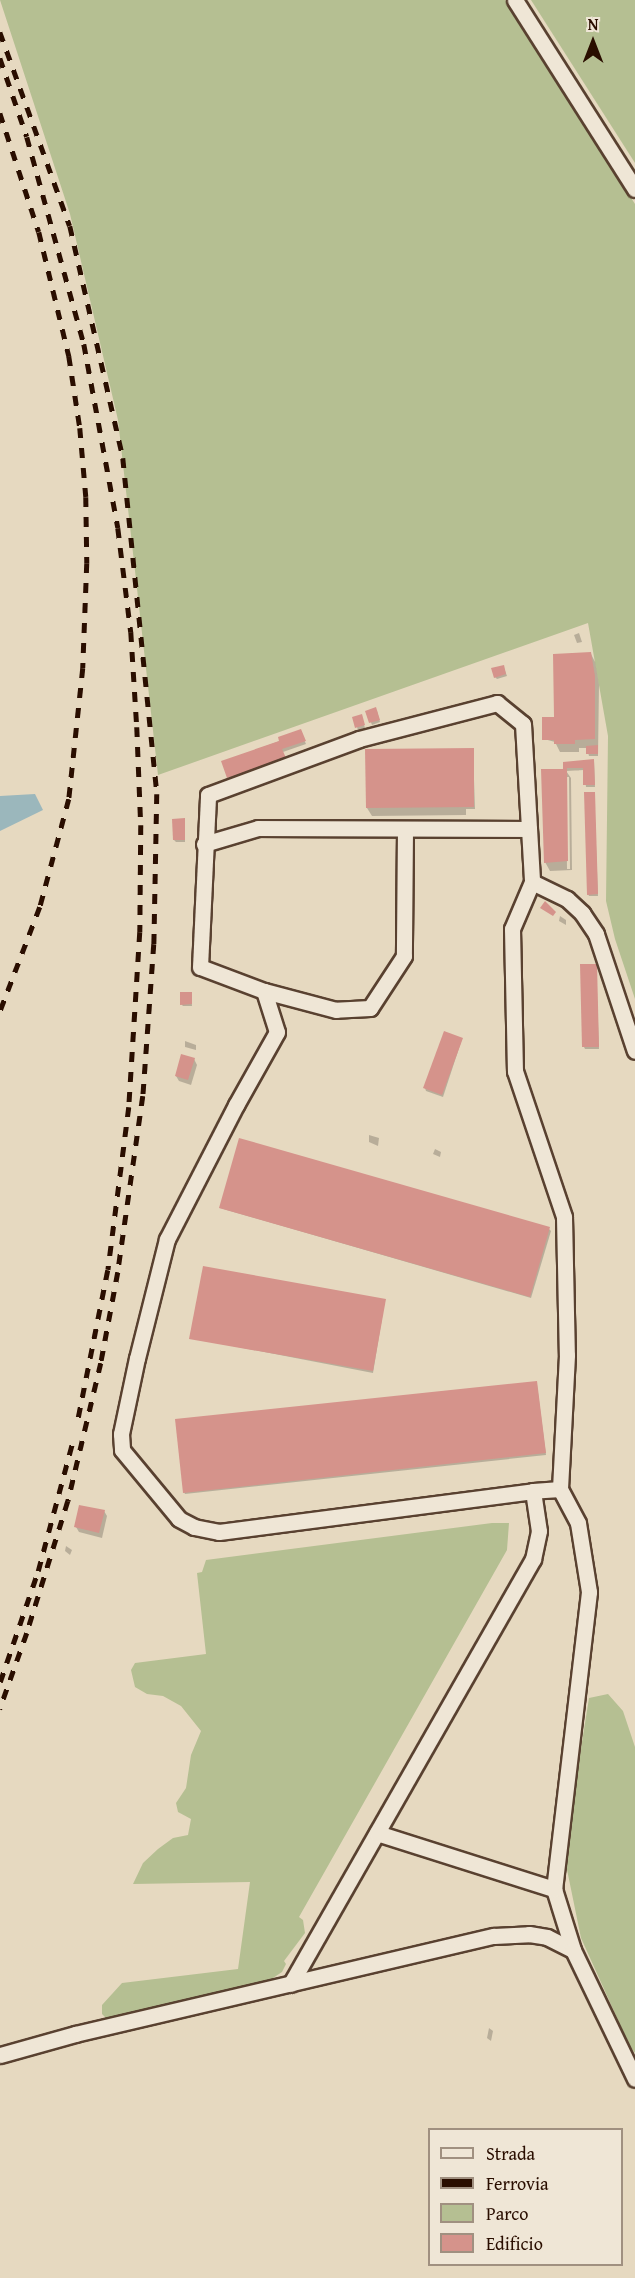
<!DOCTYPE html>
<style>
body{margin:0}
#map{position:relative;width:635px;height:2278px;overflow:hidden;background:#e6d9c0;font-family:"Gentium Book Plus",serif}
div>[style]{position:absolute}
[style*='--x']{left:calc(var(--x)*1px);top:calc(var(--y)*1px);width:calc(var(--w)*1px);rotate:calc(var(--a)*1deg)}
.green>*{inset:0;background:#b5bf92}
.water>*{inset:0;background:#9bb7bc}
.shadow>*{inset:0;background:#0003}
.building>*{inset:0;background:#d5938b}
.roads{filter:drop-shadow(2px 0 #594130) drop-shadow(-2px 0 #594130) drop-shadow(0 2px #594130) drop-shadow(0 -2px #594130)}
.minor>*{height:15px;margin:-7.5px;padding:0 7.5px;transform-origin:7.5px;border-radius:7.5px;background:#efe6d6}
.rail>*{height:4.5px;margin-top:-2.25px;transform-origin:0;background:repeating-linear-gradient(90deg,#2a0e00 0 10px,transparent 0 20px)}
span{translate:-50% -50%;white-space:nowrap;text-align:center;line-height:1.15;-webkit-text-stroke:4.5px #efe6d6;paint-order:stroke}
.legend{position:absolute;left:428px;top:2128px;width:195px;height:138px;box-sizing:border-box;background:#efe6d6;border:2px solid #a09080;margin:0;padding:8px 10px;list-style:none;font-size:18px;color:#2a0e00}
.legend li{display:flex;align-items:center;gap:12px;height:30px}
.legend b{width:30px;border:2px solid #a09080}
.north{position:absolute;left:563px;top:12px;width:60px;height:60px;-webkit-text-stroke:4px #efe6d6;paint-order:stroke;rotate:0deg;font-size:16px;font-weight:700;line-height:24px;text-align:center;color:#2a0e00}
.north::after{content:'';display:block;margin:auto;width:21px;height:27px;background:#2a0e00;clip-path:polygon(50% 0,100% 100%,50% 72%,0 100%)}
</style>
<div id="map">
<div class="green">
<i style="clip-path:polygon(0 0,505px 0,635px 204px,635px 999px,615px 939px,606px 901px,608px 736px,588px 623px,158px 775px,118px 420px,70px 214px)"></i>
<i style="clip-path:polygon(531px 0,635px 0,635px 163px)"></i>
<i style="clip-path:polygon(492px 1523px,509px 1523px,507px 1550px,299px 1917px,303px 1920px,305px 1933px,284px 1961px,286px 1964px,282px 1972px,270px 1980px,106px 2018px,102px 2014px,102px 2005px,122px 1983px,238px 1969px,250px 1882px,133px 1884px,143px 1863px,158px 1849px,173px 1838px,188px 1835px,191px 1819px,178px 1812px,176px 1803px,186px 1788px,191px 1755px,201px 1731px,181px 1706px,163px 1696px,147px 1694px,135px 1687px,131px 1670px,135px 1663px,206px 1654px,197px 1573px,202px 1572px,206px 1560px)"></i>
<i style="clip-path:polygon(608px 1694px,623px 1711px,635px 1747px,635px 2053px,620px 2033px,618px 2020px,581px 1938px,564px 1855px,589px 1698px)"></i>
</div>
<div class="water">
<i style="clip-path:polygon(35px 794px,43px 810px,0 831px,0 796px)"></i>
</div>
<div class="shadow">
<i style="clip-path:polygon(579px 633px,582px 642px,577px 643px,574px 635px)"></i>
<i style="clip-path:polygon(591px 654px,595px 662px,599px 685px,598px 756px,589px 756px,587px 748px,579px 748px,579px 752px,560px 752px,555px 742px,544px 739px)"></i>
<i style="clip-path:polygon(504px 668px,507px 676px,497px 679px,495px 677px)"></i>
<i style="clip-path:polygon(377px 711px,380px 722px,372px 725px,367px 712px)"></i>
<i style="clip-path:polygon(354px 718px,362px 718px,365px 728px,358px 730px)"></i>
<i style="clip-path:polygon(301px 733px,306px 744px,283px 752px,287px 764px,232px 783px,223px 762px)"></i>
<i style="clip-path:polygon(473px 749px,475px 809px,466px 809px,466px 815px,372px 816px,367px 808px,367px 750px)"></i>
<i style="clip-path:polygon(evenodd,594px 761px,595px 787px,586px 787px,584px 770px,566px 771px,571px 778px,572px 870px,550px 871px,545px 862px,564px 763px,594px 761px,566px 777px,569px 777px,570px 869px,567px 869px,566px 777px)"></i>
<i style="clip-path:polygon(594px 794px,598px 896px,589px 896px,588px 894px)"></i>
<i style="clip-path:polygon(185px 822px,185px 842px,176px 842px,174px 840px)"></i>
<i style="clip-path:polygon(560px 916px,566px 920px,566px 925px,559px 921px)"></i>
<i style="clip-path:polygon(596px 965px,599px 1049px,585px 1049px,584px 1047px)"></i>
<i style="clip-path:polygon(191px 993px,192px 1006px,183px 1006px,181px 1004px)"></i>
<i style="clip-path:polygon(462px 1039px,443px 1097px,426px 1091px,425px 1088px)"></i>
<i style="clip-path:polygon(185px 1041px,196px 1045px,196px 1050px,185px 1047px)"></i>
<i style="clip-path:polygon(194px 1059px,197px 1065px,191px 1085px,179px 1081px,176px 1076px)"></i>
<i style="clip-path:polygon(369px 1135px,379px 1138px,378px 1146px,369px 1142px)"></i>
<i style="clip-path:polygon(435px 1149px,441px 1152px,440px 1157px,433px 1154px)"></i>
<i style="clip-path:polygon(220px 1208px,549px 1229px,551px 1231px,531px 1298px)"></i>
<i style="clip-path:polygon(385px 1300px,373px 1373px,191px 1338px)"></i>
<i style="clip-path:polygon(537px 1385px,546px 1455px,185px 1494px,184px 1492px)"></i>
<i style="clip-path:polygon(104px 1511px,107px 1516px,102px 1538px,79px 1532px,76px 1527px)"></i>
<i style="clip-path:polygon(66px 1546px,72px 1550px,70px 1555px,65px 1551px)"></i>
<i style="clip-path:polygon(489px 2028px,493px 2031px,491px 2041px,487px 2038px)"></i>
</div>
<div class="building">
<i style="clip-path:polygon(591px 652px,595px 676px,595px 739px,575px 740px,575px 744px,554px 744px,554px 740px,542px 740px,542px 717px,554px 717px,553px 654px)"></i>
<i style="clip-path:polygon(504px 665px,506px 674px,494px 678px,491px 668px)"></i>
<i style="clip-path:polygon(376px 707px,380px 720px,369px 723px,365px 711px)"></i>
<i style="clip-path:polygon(362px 714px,365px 725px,355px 728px,352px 717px)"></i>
<i style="clip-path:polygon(301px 729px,306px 741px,282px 749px,286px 758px,227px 778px,221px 761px,279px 741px,278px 737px)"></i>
<i style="clip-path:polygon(598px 745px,598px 754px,586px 754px,586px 746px)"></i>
<i style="clip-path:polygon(474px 748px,474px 807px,366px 808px,365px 749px)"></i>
<i style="clip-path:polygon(594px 759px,595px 785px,583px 785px,583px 768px,567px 768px,568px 861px,544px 863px,541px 769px,563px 769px,563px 762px)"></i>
<i style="clip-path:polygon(584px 792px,595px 792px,598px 894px,587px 895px)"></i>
<i style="clip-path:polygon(185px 818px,185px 840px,173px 840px,172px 819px)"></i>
<i style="clip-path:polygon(545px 901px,556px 912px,553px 916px,540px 908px)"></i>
<i style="clip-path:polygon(580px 964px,597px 964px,599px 1047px,582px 1047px)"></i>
<i style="clip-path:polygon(180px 992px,192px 992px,192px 1004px,180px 1005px)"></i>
<i style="clip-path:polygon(444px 1031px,463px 1038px,442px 1095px,423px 1088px)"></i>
<i style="clip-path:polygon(181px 1054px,195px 1058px,188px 1080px,175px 1076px)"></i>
<i style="clip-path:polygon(239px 1138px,550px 1227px,530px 1297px,219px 1208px)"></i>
<i style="clip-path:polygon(203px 1266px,386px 1299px,373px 1371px,189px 1339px)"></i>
<i style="clip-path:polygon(537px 1381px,546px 1453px,183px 1493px,175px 1419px)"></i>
<i style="clip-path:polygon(79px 1505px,105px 1510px,99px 1533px,74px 1527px)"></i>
</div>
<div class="roads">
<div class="minor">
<i style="--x:515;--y:0;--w:224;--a:57.6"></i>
<i style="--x:405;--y:830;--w:126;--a:90.5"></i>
<i style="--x:404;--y:956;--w:62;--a:123.2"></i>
<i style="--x:370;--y:1008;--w:34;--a:177"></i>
<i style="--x:336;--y:1010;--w:74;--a:-165.2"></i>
<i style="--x:264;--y:991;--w:68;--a:-159.4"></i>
<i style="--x:200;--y:967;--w:172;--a:-87.3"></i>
<i style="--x:208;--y:795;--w:161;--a:-20.3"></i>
<i style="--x:359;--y:739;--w:143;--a:-14.6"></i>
<i style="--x:497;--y:703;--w:33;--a:39"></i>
<i style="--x:523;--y:724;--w:158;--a:86.7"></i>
<i style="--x:532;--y:882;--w:51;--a:113.1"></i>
<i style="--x:512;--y:929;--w:142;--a:88.8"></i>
<i style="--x:515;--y:1071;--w:154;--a:71.4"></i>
<i style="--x:564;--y:1217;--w:138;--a:88.8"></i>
<i style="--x:567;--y:1355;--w:134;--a:93"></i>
<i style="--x:560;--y:1489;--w:27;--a:176"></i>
<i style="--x:204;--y:844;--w:56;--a:-16.5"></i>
<i style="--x:258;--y:828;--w:271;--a:0.2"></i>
<i style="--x:532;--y:882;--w:39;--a:26"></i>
<i style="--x:567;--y:899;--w:21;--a:43"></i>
<i style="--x:582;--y:913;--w:25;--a:56"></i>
<i style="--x:596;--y:934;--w:123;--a:71.6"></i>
<i style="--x:264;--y:991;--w:43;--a:72.4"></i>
<i style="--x:277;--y:1032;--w:84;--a:119.3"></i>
<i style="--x:236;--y:1105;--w:151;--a:117.2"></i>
<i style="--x:167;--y:1239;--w:123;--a:104.1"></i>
<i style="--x:137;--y:1358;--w:78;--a:101.9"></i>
<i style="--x:121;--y:1434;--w:16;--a:86"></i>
<i style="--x:122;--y:1450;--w:89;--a:50.4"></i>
<i style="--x:179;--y:1519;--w:17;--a:28"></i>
<i style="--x:194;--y:1527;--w:25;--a:11"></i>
<i style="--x:219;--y:1532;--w:317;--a:-7.4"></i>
<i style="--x:533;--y:1491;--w:40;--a:81.5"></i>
<i style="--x:539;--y:1531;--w:29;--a:102"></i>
<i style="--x:533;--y:1559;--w:489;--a:119.7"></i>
<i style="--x:560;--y:1489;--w:38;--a:62"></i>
<i style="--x:578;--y:1523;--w:70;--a:80.9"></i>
<i style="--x:589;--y:1592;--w:299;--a:96.7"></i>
<i style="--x:554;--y:1889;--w:64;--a:72.7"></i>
<i style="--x:377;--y:1833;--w:186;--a:17.6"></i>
<i style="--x:0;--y:2055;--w:78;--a:-15.6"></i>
<i style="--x:75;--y:2034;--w:430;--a:-13.2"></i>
<i style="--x:494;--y:1936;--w:35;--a:-3"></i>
<i style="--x:529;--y:1934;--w:18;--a:9"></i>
<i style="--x:547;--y:1937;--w:29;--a:27"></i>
<i style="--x:573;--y:1950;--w:143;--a:64.3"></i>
</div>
</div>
<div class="rail">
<i style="--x:0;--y:32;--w:206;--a:70.2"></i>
<i style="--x:70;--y:226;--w:238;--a:77.1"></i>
<i style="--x:123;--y:458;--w:338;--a:84.2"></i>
<i style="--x:157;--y:794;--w:150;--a:91.1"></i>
<i style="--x:154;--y:944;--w:152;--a:94.1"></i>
<i style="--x:143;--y:1096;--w:178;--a:98.1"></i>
<i style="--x:118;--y:1272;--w:93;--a:100.6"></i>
<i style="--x:101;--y:1363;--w:142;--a:103.4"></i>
<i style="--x:68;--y:1501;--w:138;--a:107.3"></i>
<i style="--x:27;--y:1633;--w:81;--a:109.6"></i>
<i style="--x:0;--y:58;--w:83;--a:71.1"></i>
<i style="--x:27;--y:137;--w:215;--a:74.6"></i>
<i style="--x:84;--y:344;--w:187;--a:79.5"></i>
<i style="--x:118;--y:528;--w:105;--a:82.9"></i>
<i style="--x:131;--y:632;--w:95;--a:86.4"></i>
<i style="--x:137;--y:727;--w:98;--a:87.7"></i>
<i style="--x:141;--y:825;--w:107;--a:90.5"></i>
<i style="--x:140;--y:932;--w:175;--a:93.6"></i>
<i style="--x:129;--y:1107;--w:164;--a:97.3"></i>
<i style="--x:108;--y:1270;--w:153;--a:101.3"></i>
<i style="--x:0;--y:113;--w:125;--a:71.9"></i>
<i style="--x:39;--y:232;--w:128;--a:76.4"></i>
<i style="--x:69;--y:356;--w:73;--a:81.3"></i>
<i style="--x:80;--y:428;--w:69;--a:85"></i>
<i style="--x:86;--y:497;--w:66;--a:89.1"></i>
<i style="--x:87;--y:563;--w:105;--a:92.2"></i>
<i style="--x:83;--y:668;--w:132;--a:96.1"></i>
<i style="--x:69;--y:799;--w:112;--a:105"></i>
<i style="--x:40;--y:907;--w:112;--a:110.9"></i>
<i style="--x:0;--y:1682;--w:117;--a:-71.1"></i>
<i style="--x:38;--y:1571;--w:136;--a:-75"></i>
</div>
<ul class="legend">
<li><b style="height:8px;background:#efe6d6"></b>Strada</li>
<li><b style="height:8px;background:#2a0e00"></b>Ferrovia</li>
<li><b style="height:16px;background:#b5bf92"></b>Parco</li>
<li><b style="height:16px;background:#d5938b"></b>Edificio</li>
</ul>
<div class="north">N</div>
</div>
